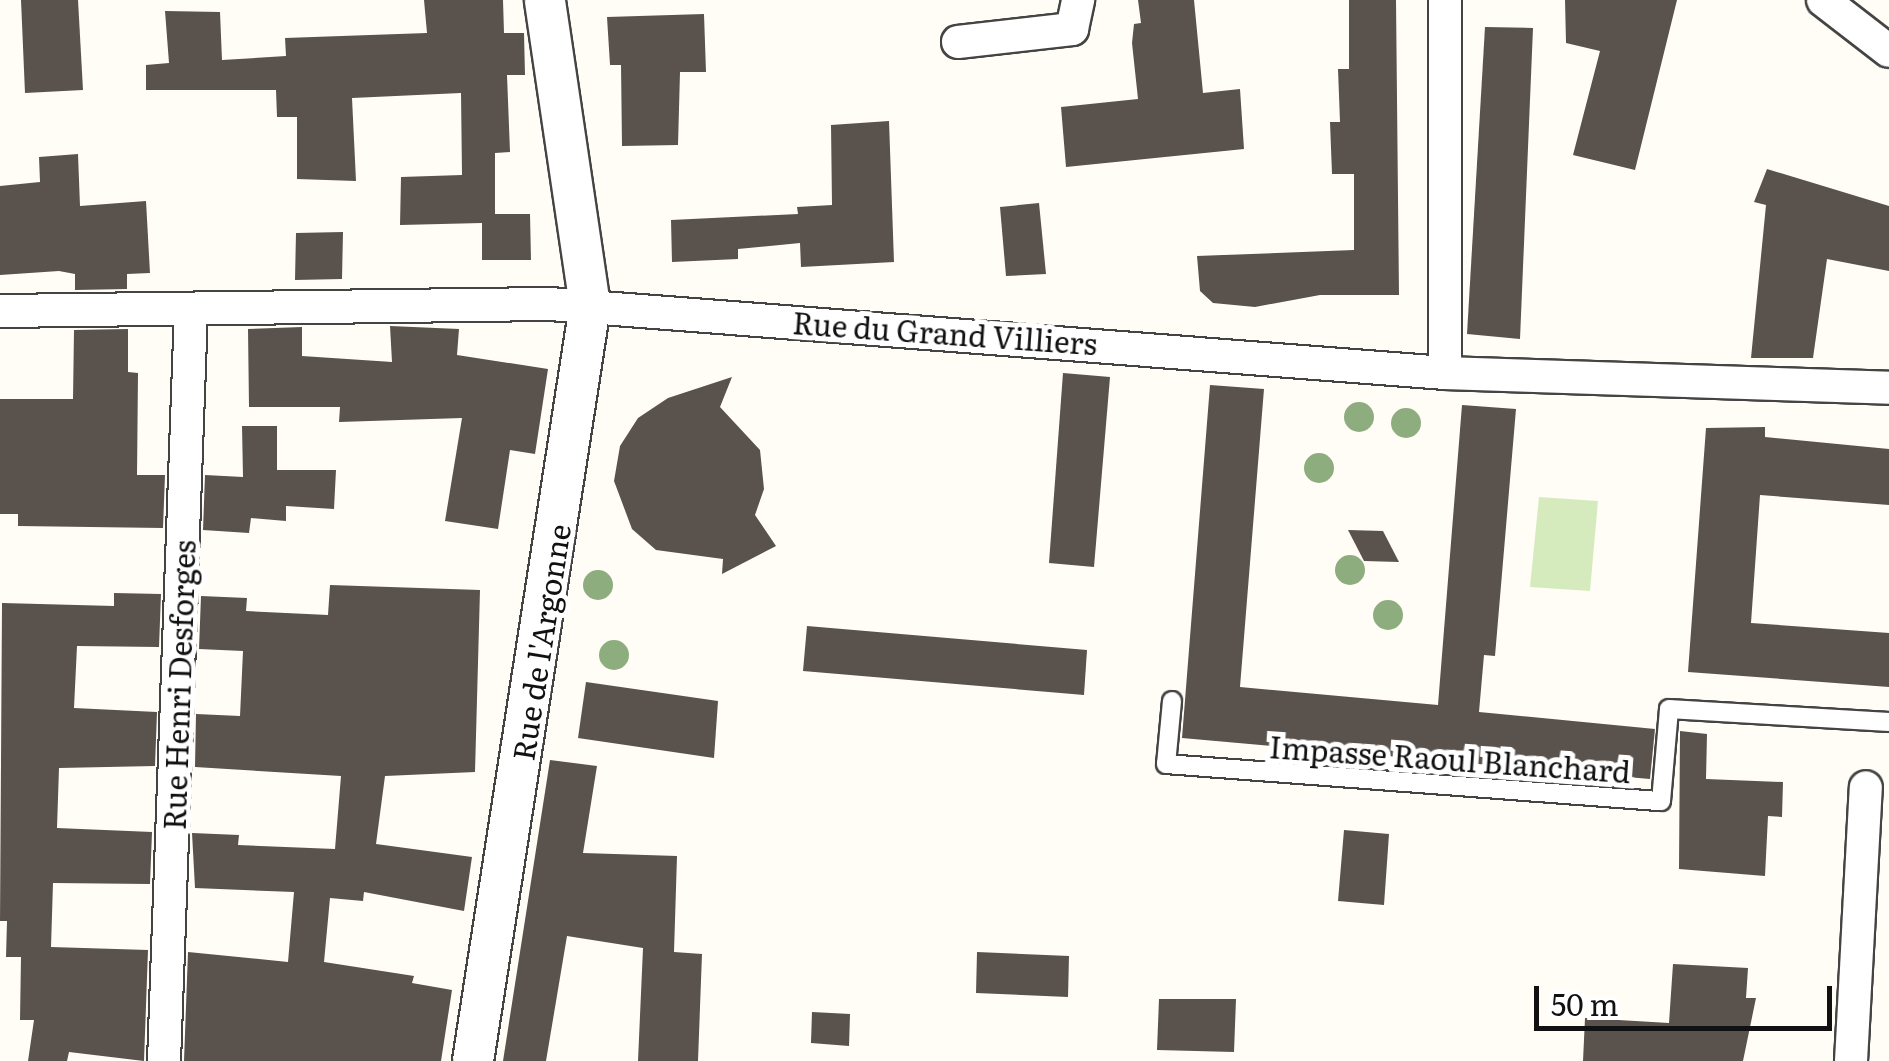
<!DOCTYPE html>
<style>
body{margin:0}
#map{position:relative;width:1889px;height:1061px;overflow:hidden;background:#fffdf5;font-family:Literata,serif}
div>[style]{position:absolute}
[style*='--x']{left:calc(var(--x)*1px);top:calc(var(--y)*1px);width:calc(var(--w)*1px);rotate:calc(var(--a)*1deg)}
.green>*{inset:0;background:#d5ebbd}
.building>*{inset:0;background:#5a524d}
.roads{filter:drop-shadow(2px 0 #444) drop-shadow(-2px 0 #444) drop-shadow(0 2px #444) drop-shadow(0 -2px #444)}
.service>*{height:18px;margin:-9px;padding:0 9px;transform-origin:9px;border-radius:9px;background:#fff}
.minor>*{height:32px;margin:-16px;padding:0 16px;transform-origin:16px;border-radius:16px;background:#fff}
.tertiary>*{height:40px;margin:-20px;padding:0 20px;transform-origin:20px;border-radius:20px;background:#fff}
.trees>*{width:30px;height:30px;margin:-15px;border-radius:50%;background:#8dad7f}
span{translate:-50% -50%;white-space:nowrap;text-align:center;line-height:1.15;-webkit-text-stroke:10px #fff;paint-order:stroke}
.street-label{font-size:30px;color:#111}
.scale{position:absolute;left:1534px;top:986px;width:298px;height:45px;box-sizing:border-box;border:5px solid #111;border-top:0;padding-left:12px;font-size:30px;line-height:35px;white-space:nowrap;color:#111;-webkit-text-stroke:8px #fff;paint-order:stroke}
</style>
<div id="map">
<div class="green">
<i style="clip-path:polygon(1539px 497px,1598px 501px,1590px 591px,1530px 587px)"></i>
</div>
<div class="building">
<i style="clip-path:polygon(21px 0,78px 0,83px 90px,25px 93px)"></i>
<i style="clip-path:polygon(424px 0,503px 0,504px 33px,524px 33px,525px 75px,507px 75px,510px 152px,495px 153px,495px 214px,530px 214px,531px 260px,482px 260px,482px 223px,400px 225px,401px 177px,462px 175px,461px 93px,352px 98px,356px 181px,297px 179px,297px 117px,277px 117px,276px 90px,146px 90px,146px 65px,169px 63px,165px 11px,220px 12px,222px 60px,286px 56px,285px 38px,427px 33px)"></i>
<i style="clip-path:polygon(1138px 0,1194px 0,1203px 93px,1240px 89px,1244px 149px,1066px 167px,1061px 107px,1138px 99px,1132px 43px,1134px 24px,1141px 23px)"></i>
<i style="clip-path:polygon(1349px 0,1396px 0,1399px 295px,1320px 295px,1255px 307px,1213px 303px,1200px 291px,1197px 256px,1354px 250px,1354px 174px,1332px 174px,1330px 122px,1340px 122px,1338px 69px,1349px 69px)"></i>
<i style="clip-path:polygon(1565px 0,1677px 0,1635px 170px,1573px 155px,1600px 51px,1566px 43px)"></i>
<i style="clip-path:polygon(704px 14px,706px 72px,680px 72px,678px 145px,622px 146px,621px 65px,610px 65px,607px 17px)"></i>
<i style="clip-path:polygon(1485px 27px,1533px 28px,1520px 339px,1467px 334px)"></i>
<i style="clip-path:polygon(889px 121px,894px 262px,801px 267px,800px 243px,738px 249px,738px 259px,672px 262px,671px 220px,798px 214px,797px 207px,832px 205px,831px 125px)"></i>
<i style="clip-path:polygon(78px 154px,80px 206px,146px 201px,150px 273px,127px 274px,127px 289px,75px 290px,75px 274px,59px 271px,0 275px,0 186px,40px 182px,39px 157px)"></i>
<i style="clip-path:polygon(1767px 169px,1889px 206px,1889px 271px,1827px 259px,1813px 358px,1751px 358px,1766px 205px,1754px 202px)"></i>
<i style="clip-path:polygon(1039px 203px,1046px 274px,1006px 276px,1000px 207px)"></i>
<i style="clip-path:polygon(343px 232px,342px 279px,295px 280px,296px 233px)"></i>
<i style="clip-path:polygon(390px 326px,459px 329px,457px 355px,548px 369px,535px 454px,510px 450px,498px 529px,445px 521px,462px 418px,339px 422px,340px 407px,249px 407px,248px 329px,302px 327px,302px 356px,392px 362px)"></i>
<i style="clip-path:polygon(128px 329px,128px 372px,138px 373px,137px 475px,165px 475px,163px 528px,18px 526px,18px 514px,0 514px,0 399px,73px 399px,74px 330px)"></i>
<i style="clip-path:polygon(1063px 373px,1110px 377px,1094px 567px,1049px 563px)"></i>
<i style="clip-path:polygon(732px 377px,720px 407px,760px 450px,764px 489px,755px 515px,776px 546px,722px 574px,723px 559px,656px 550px,632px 529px,614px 481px,620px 446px,638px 418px,668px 398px)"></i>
<i style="clip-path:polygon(1210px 385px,1264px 389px,1240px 687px,1438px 705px,1462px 405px,1516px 409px,1495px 656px,1484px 655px,1479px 712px,1655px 729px,1650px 779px,1182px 738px)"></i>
<i style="clip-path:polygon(242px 426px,277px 426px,277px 470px,336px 470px,334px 509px,286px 506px,286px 521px,251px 518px,249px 533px,203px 530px,205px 475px,243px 477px)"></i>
<i style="clip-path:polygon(1765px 427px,1765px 437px,1889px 449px,1889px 505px,1760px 495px,1751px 623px,1889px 633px,1889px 687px,1688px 672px,1706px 428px)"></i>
<i style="clip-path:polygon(1348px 530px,1383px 531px,1399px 562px,1364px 561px)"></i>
<i style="clip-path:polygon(330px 585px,480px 590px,475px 772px,385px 776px,376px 844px,472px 857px,464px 911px,364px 892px,363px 901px,330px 898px,324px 962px,414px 976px,412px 983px,452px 990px,441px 1061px,184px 1061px,188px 952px,288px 962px,294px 892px,195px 888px,192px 833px,239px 835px,238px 845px,335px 849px,341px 776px,195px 767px,196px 714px,240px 716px,243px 651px,199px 649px,201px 596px,247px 598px,246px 611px,328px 615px)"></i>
<i style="clip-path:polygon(114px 593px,161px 594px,159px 647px,77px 646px,74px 708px,157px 712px,155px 766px,59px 768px,57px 828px,152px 832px,150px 884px,53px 883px,51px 947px,148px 950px,144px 1061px,69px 1052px,67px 1061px,28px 1061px,34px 1020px,20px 1020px,21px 957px,6px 957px,7px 921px,0 921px,2px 603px,114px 606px)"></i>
<i style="clip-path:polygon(807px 626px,1087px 650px,1084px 695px,803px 671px)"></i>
<i style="clip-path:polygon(586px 682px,718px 701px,714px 758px,578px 738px)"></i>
<i style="clip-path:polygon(1680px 731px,1707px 734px,1706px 779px,1783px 782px,1782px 817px,1768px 816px,1765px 876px,1679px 869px)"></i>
<i style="clip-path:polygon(550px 760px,597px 766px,583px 853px,677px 856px,674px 952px,702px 954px,698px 1061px,638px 1061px,643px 948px,567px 936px,546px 1061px,503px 1061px)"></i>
<i style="clip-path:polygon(1344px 830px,1389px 834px,1384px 905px,1338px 901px)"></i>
<i style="clip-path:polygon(977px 952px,1069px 956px,1068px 997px,976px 993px)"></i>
<i style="clip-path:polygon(1673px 964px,1748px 968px,1746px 998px,1756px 998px,1743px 1061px,1583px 1061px,1585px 1018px,1669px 1023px)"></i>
<i style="clip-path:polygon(1159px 999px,1236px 999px,1234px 1052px,1157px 1050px)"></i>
<i style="clip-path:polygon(812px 1012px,850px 1014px,849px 1046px,811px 1043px)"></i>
</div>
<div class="roads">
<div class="service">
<i style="--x:1172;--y:701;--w:63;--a:95.4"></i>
<i style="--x:1166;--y:764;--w:496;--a:4.3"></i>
<i style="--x:1661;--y:801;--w:92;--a:-85"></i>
<i style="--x:1669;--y:709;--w:220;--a:3.4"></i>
</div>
<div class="minor">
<i style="--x:1445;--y:0;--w:373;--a:90"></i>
<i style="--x:1823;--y:0;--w:83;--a:37.7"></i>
<i style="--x:958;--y:42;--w:115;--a:-6.5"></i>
<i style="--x:1072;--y:29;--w:30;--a:-78"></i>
<i style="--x:0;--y:311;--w:550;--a:-0.73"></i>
<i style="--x:550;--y:304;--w:898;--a:4.41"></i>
<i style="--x:1445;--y:373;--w:444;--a:1.9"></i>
<i style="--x:164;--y:1061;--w:752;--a:-87.94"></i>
<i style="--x:1851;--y:1061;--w:274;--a:-86.9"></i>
</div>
<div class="tertiary">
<i style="--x:473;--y:1061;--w:764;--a:-81.19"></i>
<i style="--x:590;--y:306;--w:309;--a:-98.4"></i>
</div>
</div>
<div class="trees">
<i style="left:1359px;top:417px"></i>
<i style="left:1406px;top:423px"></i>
<i style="left:1319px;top:468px"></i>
<i style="left:1350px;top:570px"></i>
<i style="left:598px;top:585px"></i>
<i style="left:1388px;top:615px"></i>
<i style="left:614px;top:655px"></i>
</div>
<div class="street-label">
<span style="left:945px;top:332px;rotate:4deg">Rue du Grand Villiers</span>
<span style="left:540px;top:642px;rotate:-81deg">Rue de l'Argonne</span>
<span style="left:178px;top:685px;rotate:-88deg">Rue Henri Desforges</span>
<span style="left:1450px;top:758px;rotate:4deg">Impasse Raoul Blanchard</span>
</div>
<div class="scale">50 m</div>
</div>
